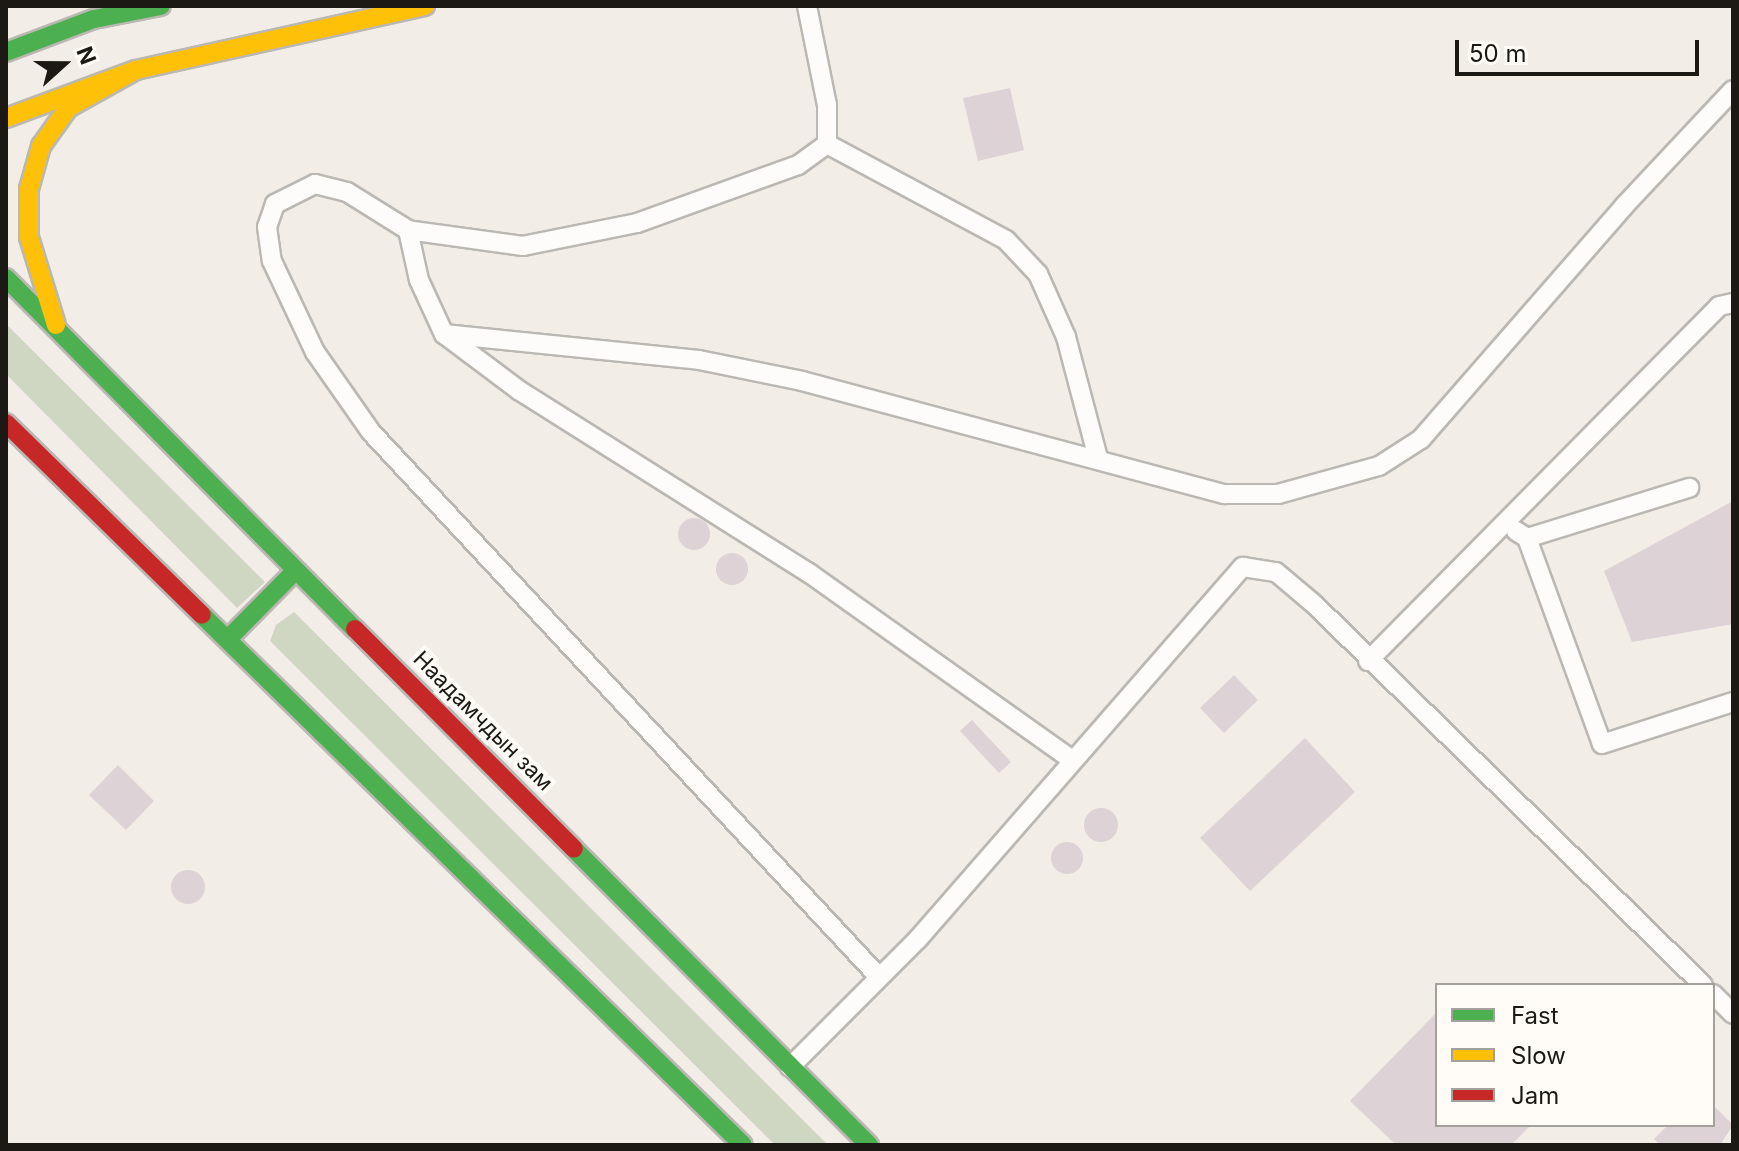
<!DOCTYPE html>
<meta charset="utf-8">
<style>
body{margin:0}
#map{position:relative;width:1739px;height:1151px;overflow:hidden;background:#f2ede7;font-family:Inter,sans-serif}
div>[style]{position:absolute}
[style*='--x']{left:calc(var(--x)*1px);top:calc(var(--y)*1px);width:calc(var(--w)*1px);rotate:calc(var(--a)*1deg)}
.green>*{inset:0;background:#cfd7c2}
.building>*{inset:0;background:#ddd2d6}
.round{border-radius:50%}
.roads{filter:drop-shadow(2px 0 #bbb8b3) drop-shadow(-2px 0 #bbb8b3) drop-shadow(0 2px #bbb8b3) drop-shadow(0 -2px #bbb8b3)}
.lane>*{height:18px;margin:-9px;padding:0 9px;transform-origin:9px;border-radius:9px;background:#fdfcfb}
.fast>*{height:18px;margin:-9px;padding:0 9px;transform-origin:9px;border-radius:9px;background:#4caf50}
.slow>*{height:18px;margin:-9px;padding:0 9px;transform-origin:9px;border-radius:9px;background:#ffc107}
.jam>*{height:18px;margin:-9px;padding:0 9px;transform-origin:9px;border-radius:9px;background:#c62828}
span{translate:-50% -50%;white-space:nowrap;text-align:center;line-height:1.15;-webkit-text-stroke:8px #fffcf7;paint-order:stroke}
.street-label{font-size:22px;color:#1c1915}
.frame{position:absolute;inset:0;border:8px solid #1c1915;pointer-events:none}
.legend{position:absolute;left:1435px;top:983px;width:280px;height:144px;box-sizing:border-box;background:#fffcf7;border:2px solid #a4a19d;margin:0;padding:10px 14px;list-style:none;font-size:24px;color:#1c1915}
.legend li{display:flex;align-items:center;gap:16px;height:40px}
.legend b{width:40px;border:2px solid #a4a19d}
.north{position:absolute;left:24px;top:24px;width:80px;height:80px;-webkit-text-stroke:6px #fffcf7;paint-order:stroke;rotate:69deg;font-size:22px;font-weight:700;line-height:32px;text-align:center;color:#1c1915}
.north::after{content:'';display:block;margin:auto;width:28px;height:36px;background:#1c1915;clip-path:polygon(50% 0,100% 100%,50% 72%,0 100%)}
.scale{position:absolute;left:1455px;top:40px;width:244px;height:36px;box-sizing:border-box;border:4px solid #1c1915;border-top:0;padding-left:10px;font-size:24px;line-height:28px;white-space:nowrap;color:#1c1915;-webkit-text-stroke:6px #fffcf7;paint-order:stroke}
</style>
<div id="map">
<div class="green">
<i style="clip-path:polygon(6px 324px,265px 582px,237px 608px,6px 374px)"></i>
<i style="clip-path:polygon(294px 612px,828px 1145px,775px 1145px,270px 641px,276px 625px)"></i>
</div>
<div class="building">
<i style="clip-path:polygon(1010px 88px,1024px 150px,978px 161px,963px 98px)"></i>
<i style="clip-path:polygon(1733px 501px,1733px 624px,1632px 642px,1604px 571px)"></i>
<i class="round" style="left:678px;top:518px;width:32px;height:32px"></i>
<i class="round" style="left:716px;top:553px;width:32px;height:32px"></i>
<i style="clip-path:polygon(1234px 675px,1258px 700px,1224px 733px,1200px 708px)"></i>
<i style="clip-path:polygon(972px 720px,1011px 762px,999px 773px,960px 731px)"></i>
<i style="clip-path:polygon(1305px 738px,1355px 792px,1250px 891px,1200px 838px)"></i>
<i style="clip-path:polygon(118px 765px,154px 801px,126px 830px,89px 795px)"></i>
<i class="round" style="left:1084px;top:808px;width:34px;height:34px"></i>
<i class="round" style="left:1051px;top:842px;width:32px;height:32px"></i>
<i class="round" style="left:171px;top:870px;width:34px;height:34px"></i>
<i style="clip-path:polygon(1437px 1012px,1437px 1125px,1531px 1125px,1511px 1145px,1396px 1145px,1350px 1101px)"></i>
<i style="clip-path:polygon(1713px 1105px,1733px 1125px,1720px 1145px,1660px 1145px,1654px 1139px,1668px 1125px,1713px 1125px)"></i>
</div>
<div class="roads">
<div class="lane">
<i style="--x:807;--y:6;--w:101;--a:78.6"></i>
<i style="--x:827;--y:105;--w:39;--a:90"></i>
<i style="--x:827;--y:144;--w:36;--a:144"></i>
<i style="--x:798;--y:165;--w:171;--a:160.2"></i>
<i style="--x:637;--y:223;--w:116;--a:168.6"></i>
<i style="--x:523;--y:246;--w:116;--a:-172.1"></i>
<i style="--x:408;--y:230;--w:72;--a:-148.1"></i>
<i style="--x:347;--y:192;--w:33;--a:-166"></i>
<i style="--x:315;--y:184;--w:45;--a:153.4"></i>
<i style="--x:275;--y:204;--w:24;--a:109"></i>
<i style="--x:267;--y:227;--w:34;--a:82"></i>
<i style="--x:272;--y:261;--w:101;--a:64.7"></i>
<i style="--x:315;--y:352;--w:98;--a:55"></i>
<i style="--x:371;--y:432;--w:745;--a:47.01"></i>
<i style="--x:827;--y:144;--w:203;--a:28.2"></i>
<i style="--x:1006;--y:240;--w:47;--a:46.7"></i>
<i style="--x:1038;--y:274;--w:69;--a:66"></i>
<i style="--x:1066;--y:337;--w:125;--a:75.2"></i>
<i style="--x:408;--y:230;--w:51;--a:77.6"></i>
<i style="--x:419;--y:280;--w:60;--a:65.2"></i>
<i style="--x:444;--y:334;--w:95;--a:36.9"></i>
<i style="--x:520;--y:391;--w:342;--a:32.2"></i>
<i style="--x:809;--y:573;--w:321;--a:35.4"></i>
<i style="--x:444;--y:334;--w:256;--a:5.8"></i>
<i style="--x:699;--y:360;--w:105;--a:11.5"></i>
<i style="--x:802;--y:381;--w:437;--a:15"></i>
<i style="--x:1224;--y:494;--w:54;--a:0"></i>
<i style="--x:1278;--y:494;--w:105;--a:-15.5"></i>
<i style="--x:1379;--y:466;--w:50;--a:-32.7"></i>
<i style="--x:1421;--y:439;--w:309;--a:-48.9"></i>
<i style="--x:1624;--y:206;--w:159;--a:-46.8"></i>
<i style="--x:1516;--y:531;--w:13;--a:32"></i>
<i style="--x:1527;--y:538;--w:170;--a:-17.2"></i>
<i style="--x:1527;--y:538;--w:219;--a:70"></i>
<i style="--x:1602;--y:744;--w:138;--a:-17.8"></i>
<i style="--x:1368;--y:661;--w:499;--a:-45.3"></i>
<i style="--x:1719;--y:306;--w:14;--a:-12"></i>
<i style="--x:1713;--y:994;--w:28;--a:45"></i>
<i style="--x:790;--y:1067;--w:181;--a:-45"></i>
<i style="--x:918;--y:939;--w:494;--a:-48.9"></i>
<i style="--x:1243;--y:567;--w:33;--a:9"></i>
<i style="--x:1276;--y:572;--w:51;--a:40.2"></i>
<i style="--x:1315;--y:605;--w:543;--a:44.4"></i>
</div>
<div class="fast">
<i style="--x:6;--y:52;--w:94;--a:-20.6"></i>
<i style="--x:94;--y:19;--w:68;--a:-11"></i>
<i style="--x:6;--y:278;--w:495;--a:45.2"></i>
<i style="--x:202;--y:615;--w:757;--a:44.41"></i>
<i style="--x:228;--y:639;--w:95;--a:-45.4"></i>
<i style="--x:574;--y:849;--w:418;--a:45.1"></i>
</div>
<div class="slow">
<i style="--x:6;--y:118;--w:139;--a:-20.3"></i>
<i style="--x:136;--y:70;--w:296;--a:-12.5"></i>
<i style="--x:56;--y:325;--w:92;--a:-107.1"></i>
<i style="--x:29;--y:237;--w:48;--a:-90"></i>
<i style="--x:29;--y:189;--w:45;--a:-74.4"></i>
<i style="--x:41;--y:146;--w:47;--a:-54.6"></i>
<i style="--x:68;--y:108;--w:78;--a:-29.2"></i>
</div>
<div class="jam">
<i style="--x:6;--y:423;--w:274;--a:44.4"></i>
<i style="--x:355;--y:629;--w:310;--a:45.1"></i>
</div>
</div>
<div class="street-label">
<span style="left:483px;top:721px;rotate:45deg">Наадамчдын зам</span>
</div>
<div class="frame"></div>
<ul class="legend">
<li><b style="height:10px;background:#4caf50"></b>Fast</li>
<li><b style="height:10px;background:#ffc107"></b>Slow</li>
<li><b style="height:10px;background:#c62828"></b>Jam</li>
</ul>
<div class="north">N</div>
<div class="scale">50 m</div>
</div>
